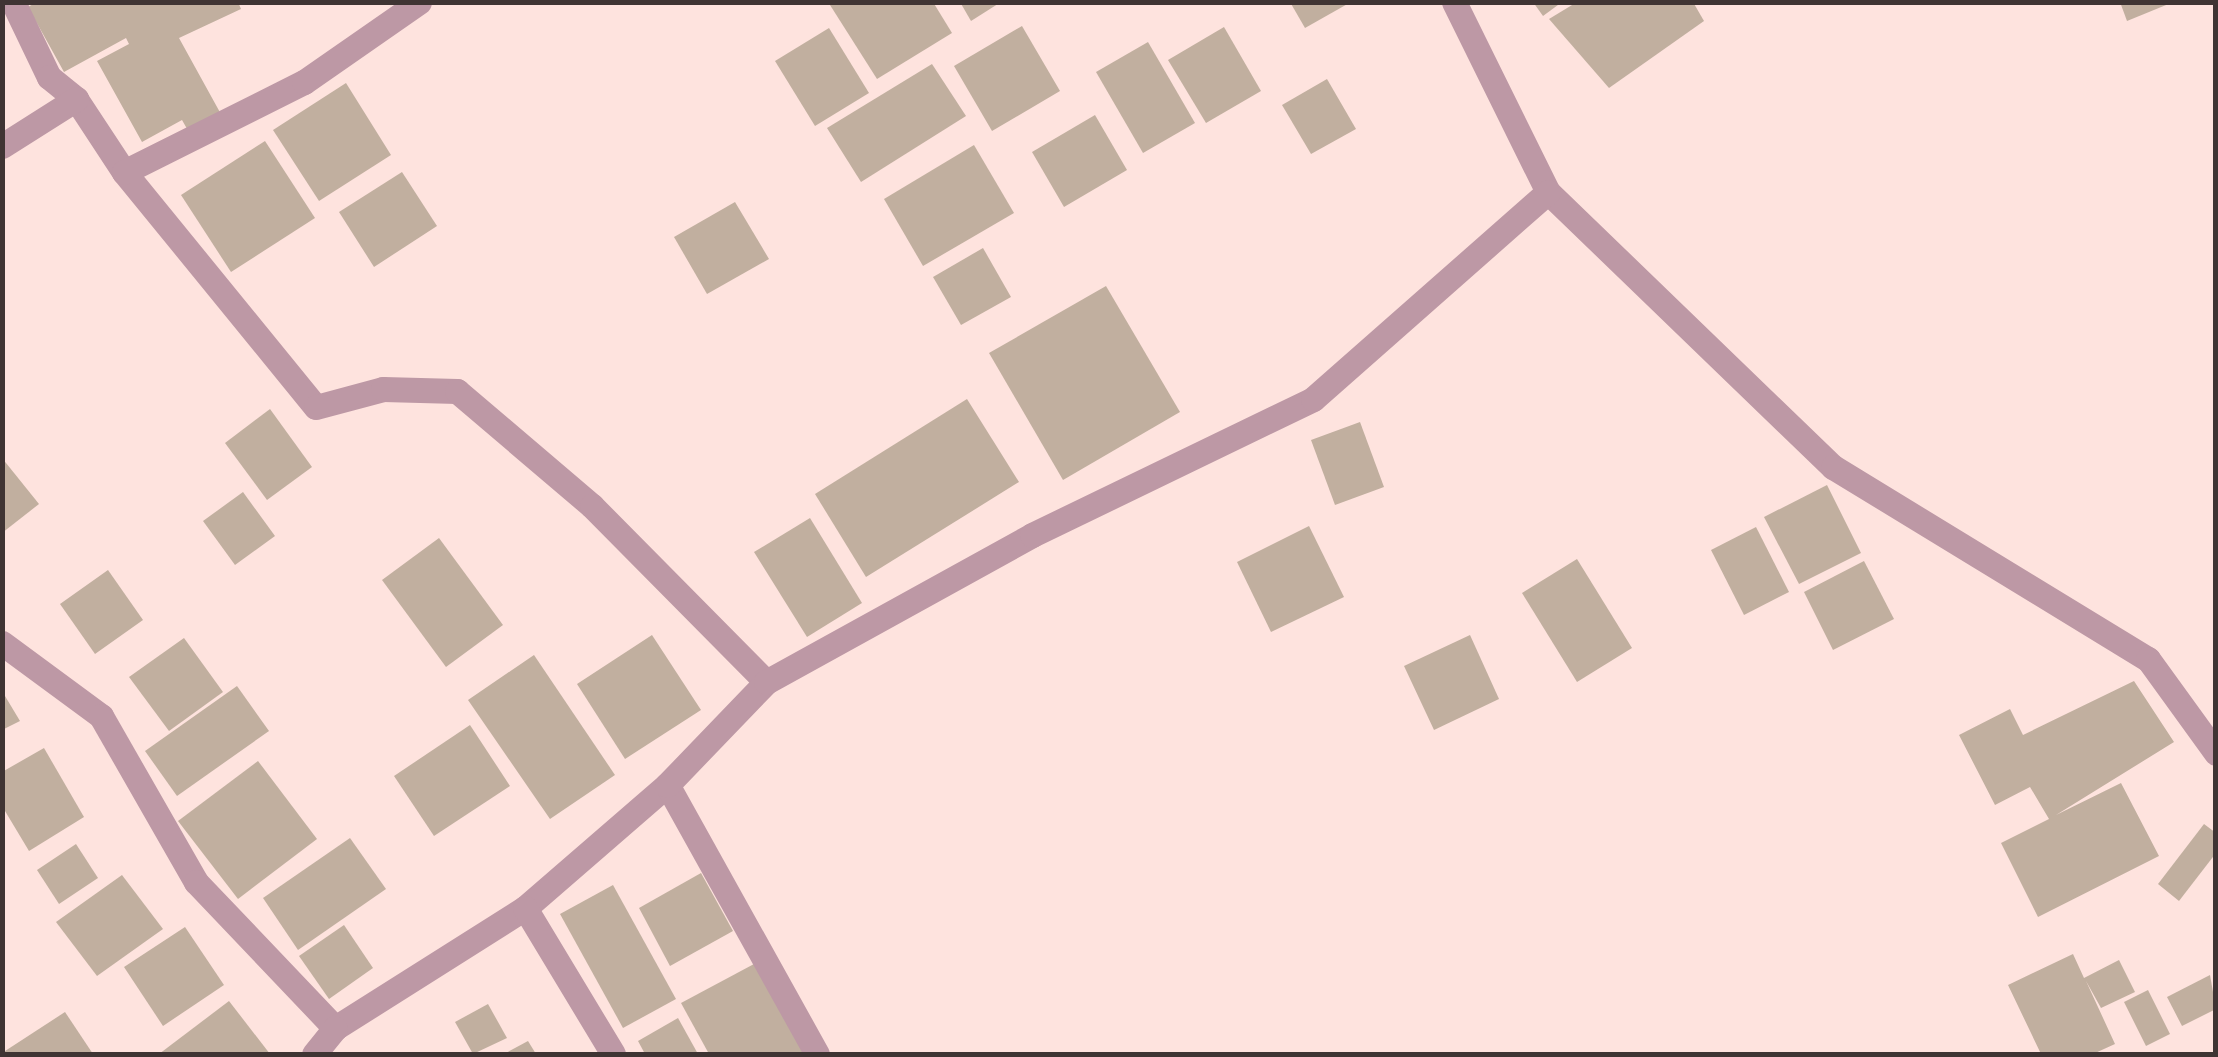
<!DOCTYPE html>
<style>
body{margin:0}
#map{position:relative;width:2218px;height:1057px;overflow:hidden;background:#fee3de;font-family:"Sofia Sans Condensed",sans-serif}
div>[style]{position:absolute}
[style*='--x']{left:calc(var(--x)*1px);top:calc(var(--y)*1px);width:calc(var(--w)*1px);rotate:calc(var(--a)*1deg)}
.building>*{inset:0;background:#c1af9f}
.minor>*{height:25px;margin:-12.5px;padding:0 12.5px;transform-origin:12.5px;border-radius:12.5px;background:#bd98a5}
span{translate:-50% -50%;white-space:nowrap;text-align:center;line-height:1.15;-webkit-text-stroke:8px #fbf6f5;paint-order:stroke}
.frame{position:absolute;inset:0;border:5px solid #3f3433;pointer-events:none}
</style>
<div id="map">
<div class="building">
<i style="clip-path:polygon(37px 2px,238px 2px,241px 9px,179px 38px,222px 116px,190px 134px,182px 120px,142px 142px,97px 61px,129px 44px,126px 38px,64px 72px,28px 7px)"></i>
<i style="clip-path:polygon(835px 2px,933px 2px,952px 33px,877px 79px,830px 5px)"></i>
<i style="clip-path:polygon(960px 2px,1001px 2px,971px 21px)"></i>
<i style="clip-path:polygon(1290px 2px,1351px 2px,1305px 28px)"></i>
<i style="clip-path:polygon(1533px 2px,1562px 2px,1543px 16px)"></i>
<i style="clip-path:polygon(1577px 2px,1693px 2px,1704px 21px,1609px 88px,1549px 19px)"></i>
<i style="clip-path:polygon(2120px 2px,2171px 2px,2171px 3px,2127px 21px)"></i>
<i style="clip-path:polygon(1022px 26px,1060px 91px,992px 131px,954px 66px)"></i>
<i style="clip-path:polygon(1224px 27px,1261px 91px,1206px 123px,1168px 60px)"></i>
<i style="clip-path:polygon(829px 28px,869px 93px,815px 126px,775px 61px)"></i>
<i style="clip-path:polygon(1148px 42px,1195px 123px,1143px 153px,1096px 72px)"></i>
<i style="clip-path:polygon(932px 64px,966px 116px,861px 182px,827px 128px)"></i>
<i style="clip-path:polygon(1327px 79px,1356px 129px,1311px 154px,1282px 105px)"></i>
<i style="clip-path:polygon(346px 83px,391px 155px,319px 201px,273px 130px)"></i>
<i style="clip-path:polygon(1095px 115px,1127px 170px,1064px 207px,1032px 152px)"></i>
<i style="clip-path:polygon(265px 141px,315px 218px,231px 272px,181px 195px)"></i>
<i style="clip-path:polygon(974px 145px,1014px 213px,923px 266px,884px 199px)"></i>
<i style="clip-path:polygon(402px 172px,437px 226px,374px 267px,339px 212px)"></i>
<i style="clip-path:polygon(735px 202px,769px 259px,707px 294px,674px 237px)"></i>
<i style="clip-path:polygon(983px 248px,1011px 297px,961px 325px,933px 277px)"></i>
<i style="clip-path:polygon(1106px 286px,1180px 412px,1063px 480px,989px 353px)"></i>
<i style="clip-path:polygon(967px 399px,1019px 482px,866px 577px,815px 494px)"></i>
<i style="clip-path:polygon(270px 409px,312px 467px,267px 500px,225px 443px)"></i>
<i style="clip-path:polygon(1360px 422px,1384px 487px,1335px 505px,1311px 440px)"></i>
<i style="clip-path:polygon(2px 458px,39px 504px,2px 533px)"></i>
<i style="clip-path:polygon(1827px 485px,1861px 553px,1799px 584px,1764px 517px)"></i>
<i style="clip-path:polygon(243px 492px,275px 536px,235px 565px,203px 521px)"></i>
<i style="clip-path:polygon(810px 518px,862px 603px,807px 637px,754px 552px)"></i>
<i style="clip-path:polygon(1309px 526px,1344px 597px,1271px 632px,1237px 562px)"></i>
<i style="clip-path:polygon(1756px 527px,1789px 592px,1744px 615px,1711px 550px)"></i>
<i style="clip-path:polygon(439px 538px,503px 625px,446px 667px,382px 580px)"></i>
<i style="clip-path:polygon(1577px 559px,1632px 648px,1577px 682px,1522px 593px)"></i>
<i style="clip-path:polygon(1864px 561px,1894px 619px,1833px 650px,1804px 592px)"></i>
<i style="clip-path:polygon(108px 570px,143px 620px,95px 654px,60px 604px)"></i>
<i style="clip-path:polygon(652px 635px,701px 710px,625px 759px,577px 684px)"></i>
<i style="clip-path:polygon(1470px 635px,1499px 699px,1434px 730px,1404px 666px)"></i>
<i style="clip-path:polygon(184px 638px,223px 692px,169px 731px,129px 677px)"></i>
<i style="clip-path:polygon(534px 655px,615px 775px,550px 819px,468px 700px)"></i>
<i style="clip-path:polygon(2134px 681px,2174px 742px,2056px 815px,2121px 783px,2159px 856px,2038px 917px,2001px 843px,2049px 819px,2030px 787px,1995px 805px,1959px 735px,2010px 709px,2023px 735px)"></i>
<i style="clip-path:polygon(237px 686px,269px 731px,177px 796px,145px 751px)"></i>
<i style="clip-path:polygon(2px 691px,20px 721px,2px 730px)"></i>
<i style="clip-path:polygon(470px 725px,510px 786px,434px 836px,394px 776px)"></i>
<i style="clip-path:polygon(44px 748px,84px 817px,29px 851px,2px 806px,2px 772px)"></i>
<i style="clip-path:polygon(258px 761px,317px 839px,238px 899px,178px 821px)"></i>
<i style="clip-path:polygon(2204px 824px,2216px 833px,2216px 853px,2179px 901px,2158px 884px)"></i>
<i style="clip-path:polygon(350px 838px,386px 889px,298px 950px,263px 898px)"></i>
<i style="clip-path:polygon(76px 844px,98px 878px,59px 904px,37px 870px)"></i>
<i style="clip-path:polygon(701px 873px,733px 931px,670px 966px,639px 908px)"></i>
<i style="clip-path:polygon(122px 875px,163px 929px,97px 976px,56px 922px)"></i>
<i style="clip-path:polygon(613px 885px,676px 999px,623px 1028px,560px 914px)"></i>
<i style="clip-path:polygon(344px 925px,373px 968px,329px 999px,299px 956px)"></i>
<i style="clip-path:polygon(185px 927px,224px 985px,163px 1026px,124px 967px)"></i>
<i style="clip-path:polygon(2073px 954px,2084px 978px,2119px 960px,2135px 992px,2101px 1008px,2086px 981px,2115px 1044px,2093px 1054px,2041px 1054px,2008px 985px)"></i>
<i style="clip-path:polygon(754px 964px,804px 1054px,709px 1054px,681px 1003px)"></i>
<i style="clip-path:polygon(2210px 975px,2216px 1009px,2182px 1026px,2167px 997px)"></i>
<i style="clip-path:polygon(2148px 990px,2170px 1034px,2146px 1046px,2124px 1002px)"></i>
<i style="clip-path:polygon(229px 1001px,270px 1054px,159px 1054px)"></i>
<i style="clip-path:polygon(488px 1004px,507px 1038px,473px 1054px,455px 1022px)"></i>
<i style="clip-path:polygon(65px 1012px,93px 1054px,2px 1054px,2px 1053px)"></i>
<i style="clip-path:polygon(678px 1018px,698px 1054px,645px 1054px,638px 1041px)"></i>
<i style="clip-path:polygon(528px 1041px,536px 1054px,504px 1054px)"></i>
</div>
<div class="minor">
<i style="--x:13;--y:2;--w:83;--a:64.4"></i>
<i style="--x:49;--y:77;--w:35;--a:39"></i>
<i style="--x:76;--y:99;--w:87;--a:56.7"></i>
<i style="--x:124;--y:172;--w:303;--a:50.8"></i>
<i style="--x:316;--y:407;--w:69;--a:-15"></i>
<i style="--x:383;--y:389;--w:74;--a:1.5"></i>
<i style="--x:457;--y:391;--w:177;--a:40.4"></i>
<i style="--x:592;--y:506;--w:247;--a:45.3"></i>
<i style="--x:1454;--y:2;--w:212;--a:63.7"></i>
<i style="--x:1548;--y:192;--w:396;--a:44"></i>
<i style="--x:1833;--y:467;--w:369;--a:31.4"></i>
<i style="--x:2148;--y:659;--w:116;--a:54.1"></i>
<i style="--x:2;--y:146;--w:88;--a:-32.4"></i>
<i style="--x:124;--y:172;--w:201;--a:-26.6"></i>
<i style="--x:304;--y:82;--w:140;--a:-34.8"></i>
<i style="--x:2;--y:643;--w:123;--a:36.4"></i>
<i style="--x:101;--y:716;--w:191;--a:60.2"></i>
<i style="--x:196;--y:882;--w:202;--a:46.4"></i>
<i style="--x:335;--y:1028;--w:225;--a:-32.3"></i>
<i style="--x:525;--y:908;--w:188;--a:-40.9"></i>
<i style="--x:525;--y:908;--w:170;--a:58.9"></i>
<i style="--x:314;--y:1054;--w:33;--a:-51"></i>
<i style="--x:817;--y:1054;--w:308;--a:-119.1"></i>
<i style="--x:667;--y:785;--w:143;--a:-46.1"></i>
<i style="--x:766;--y:682;--w:304;--a:-28.9"></i>
<i style="--x:1032;--y:535;--w:312;--a:-25.8"></i>
<i style="--x:1313;--y:399;--w:313;--a:-41.4"></i>
</div>
<div class="frame"></div>
</div>
